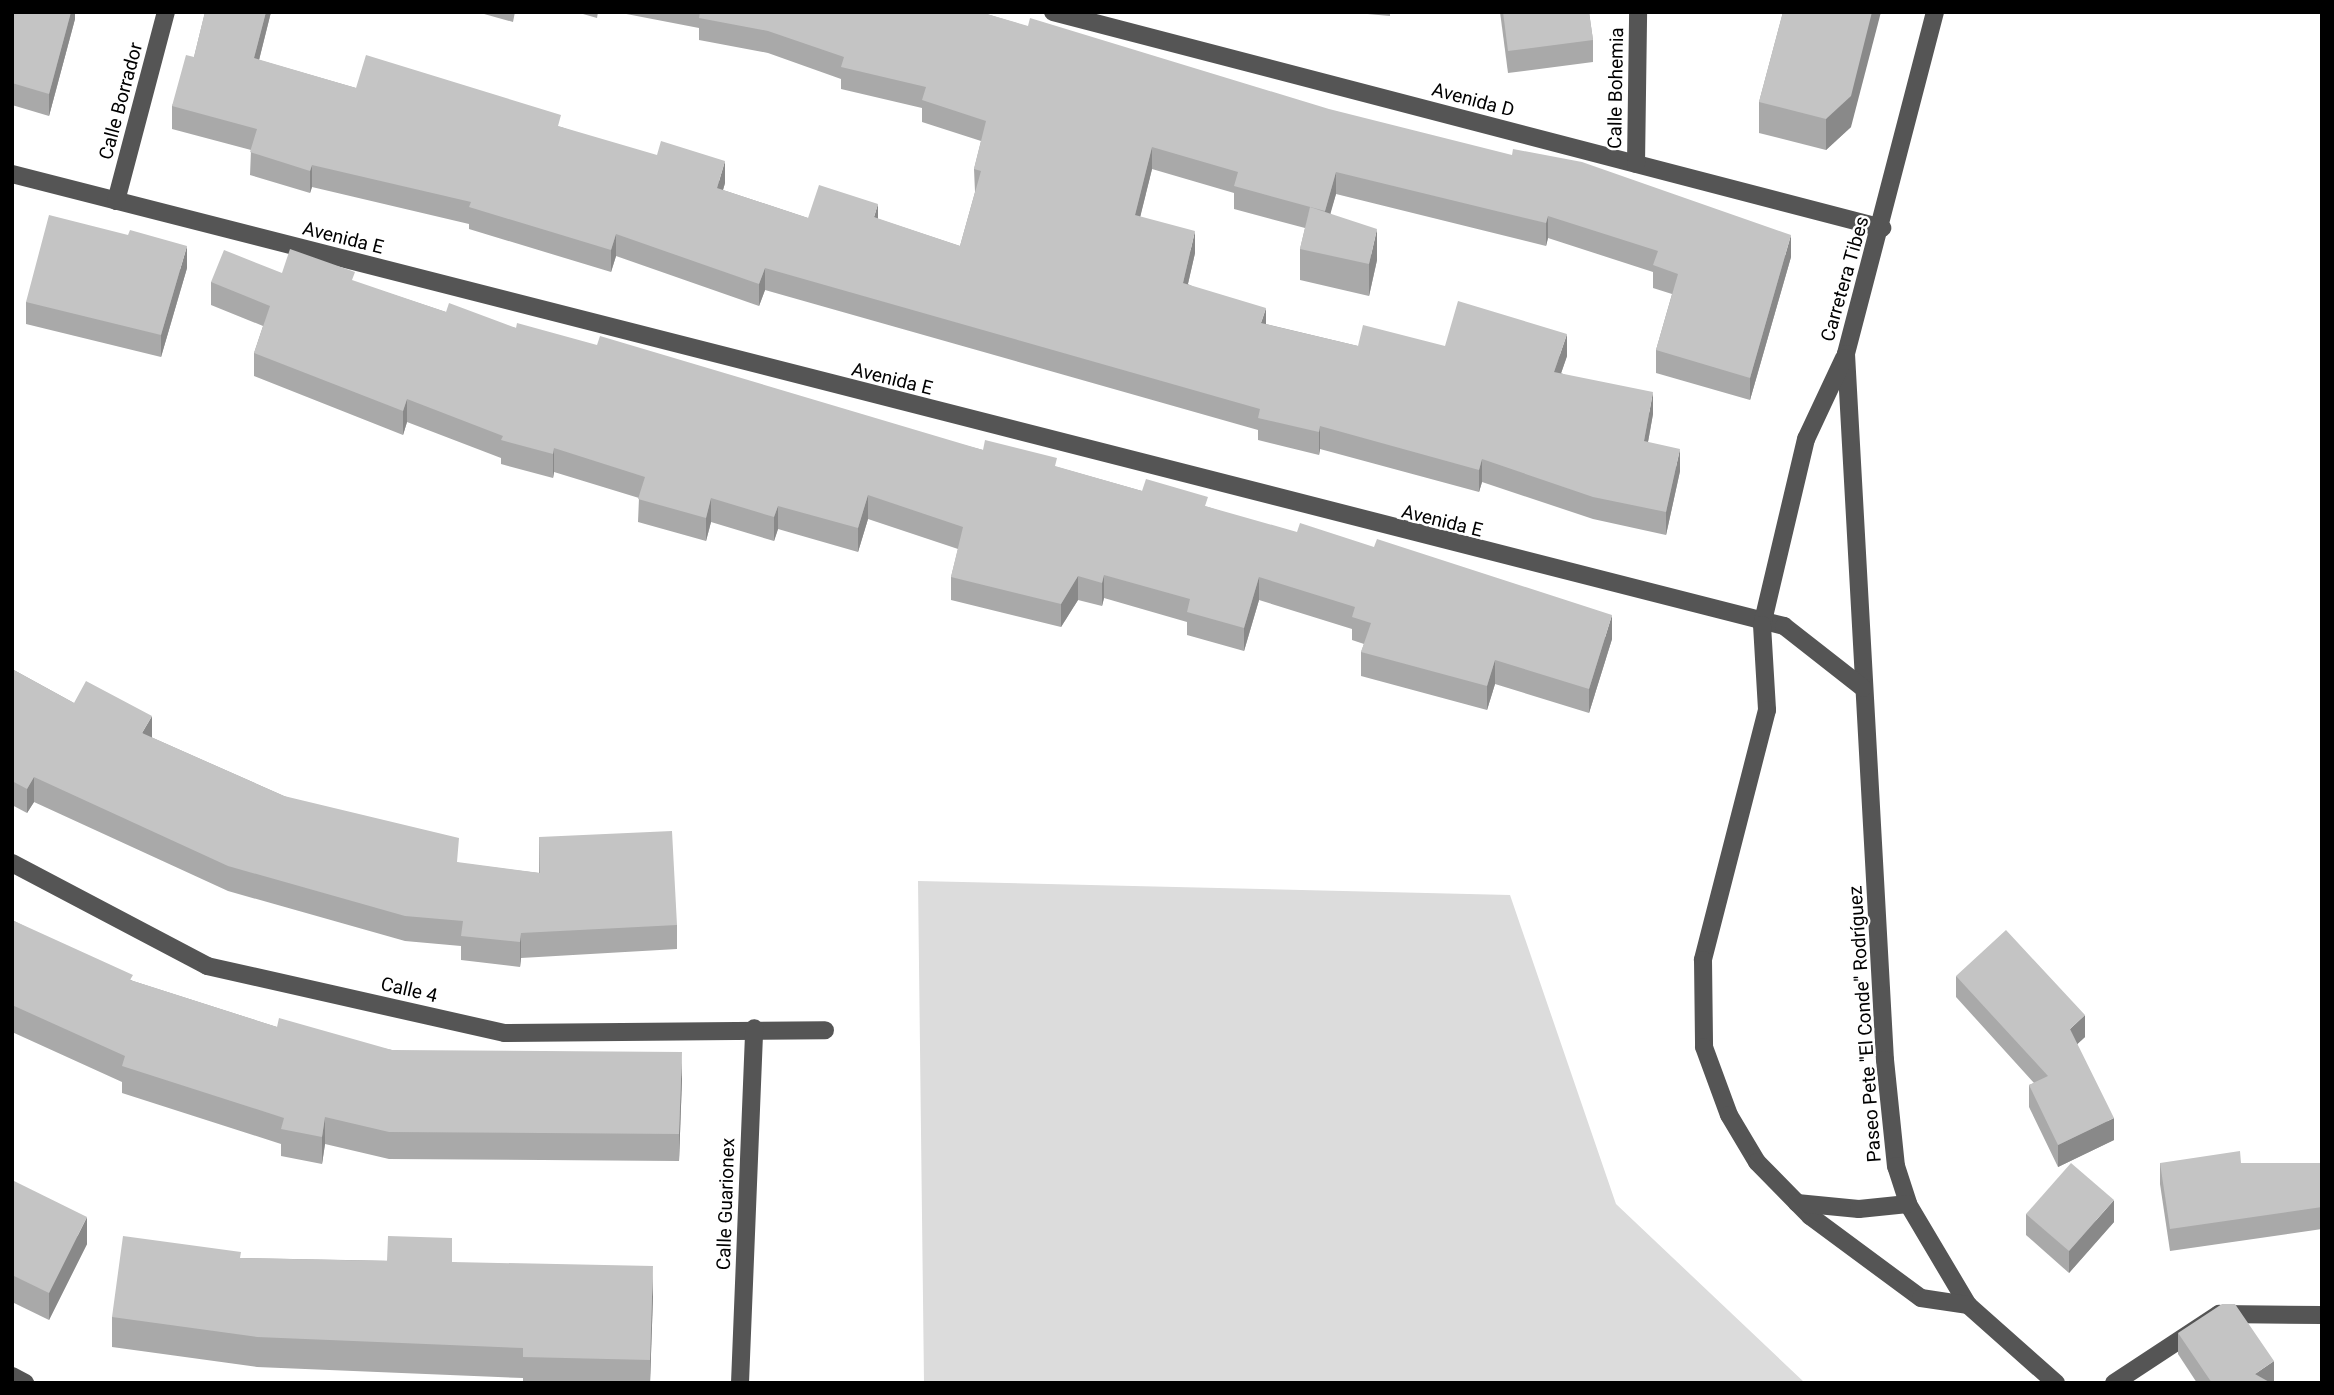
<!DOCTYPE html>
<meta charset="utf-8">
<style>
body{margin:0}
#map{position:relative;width:2334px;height:1395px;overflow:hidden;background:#fff;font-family:Roboto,sans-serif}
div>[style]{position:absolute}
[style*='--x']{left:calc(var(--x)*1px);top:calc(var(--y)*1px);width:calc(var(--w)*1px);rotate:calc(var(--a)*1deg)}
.green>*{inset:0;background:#dcdcdc}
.minor>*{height:18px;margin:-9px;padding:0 9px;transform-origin:9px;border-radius:9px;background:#555}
.wall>*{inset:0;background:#a9a9a9}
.shaded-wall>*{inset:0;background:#898989}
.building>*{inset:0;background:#c4c4c4}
span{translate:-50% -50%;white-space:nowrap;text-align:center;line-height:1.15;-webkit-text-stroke:5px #fff;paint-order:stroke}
.street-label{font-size:19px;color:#000}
.frame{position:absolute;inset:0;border:14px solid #000;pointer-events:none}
</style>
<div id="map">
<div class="green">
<i style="clip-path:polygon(918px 881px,1510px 895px,1616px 1204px,1805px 1383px,924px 1383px)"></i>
</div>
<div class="minor">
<i style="--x:1053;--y:12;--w:857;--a:14.6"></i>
<i style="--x:1935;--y:12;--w:353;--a:104.6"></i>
<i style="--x:1846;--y:354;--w:707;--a:86.84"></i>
<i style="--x:1885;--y:1060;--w:107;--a:84.1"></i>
<i style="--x:1896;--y:1166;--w:40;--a:72"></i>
<i style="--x:1908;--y:1204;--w:117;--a:59.3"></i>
<i style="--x:1968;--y:1305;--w:118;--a:41.6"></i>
<i style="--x:1636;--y:164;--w:152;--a:-89.2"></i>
<i style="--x:12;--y:174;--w:1829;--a:14.31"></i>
<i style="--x:1784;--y:626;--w:100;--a:38.1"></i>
<i style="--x:116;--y:201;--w:196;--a:-75.2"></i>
<i style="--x:1844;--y:358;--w:89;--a:115.1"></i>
<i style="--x:1806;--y:439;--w:191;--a:103.3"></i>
<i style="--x:1762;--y:625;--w:85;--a:86.6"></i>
<i style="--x:1767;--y:710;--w:258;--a:104.4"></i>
<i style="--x:1703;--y:960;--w:87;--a:89.3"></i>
<i style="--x:1704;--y:1047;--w:72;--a:69.8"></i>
<i style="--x:1729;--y:1115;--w:55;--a:59.2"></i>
<i style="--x:1757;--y:1162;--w:76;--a:45.5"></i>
<i style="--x:1810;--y:1216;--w:138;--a:36.5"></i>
<i style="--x:1921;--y:1298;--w:48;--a:8.5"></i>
<i style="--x:12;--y:863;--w:221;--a:27.8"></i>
<i style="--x:207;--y:966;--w:305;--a:12.7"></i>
<i style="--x:505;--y:1033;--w:320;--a:-0.5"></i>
<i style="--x:1797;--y:1203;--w:62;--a:5.5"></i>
<i style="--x:1859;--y:1209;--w:49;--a:-5.8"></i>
<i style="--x:12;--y:1376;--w:15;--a:28"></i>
<i style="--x:740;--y:1383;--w:355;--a:-87.7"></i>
<i style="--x:2114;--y:1383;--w:126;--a:-33.3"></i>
<i style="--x:2219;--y:1314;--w:103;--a:0.6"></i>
</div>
<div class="wall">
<i style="clip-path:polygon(12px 12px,75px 12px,75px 19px,49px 116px,12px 105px)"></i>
<i style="clip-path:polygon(205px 12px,271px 12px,259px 60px,356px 88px,561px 127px,725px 183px,723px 190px,808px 218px,878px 219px,960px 246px,975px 192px,974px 169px,981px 141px,922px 122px,922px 108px,841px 89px,841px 79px,768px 53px,699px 40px,699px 28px,616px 12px,980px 12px,1791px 257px,1750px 400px,1656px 373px,1656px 350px,1672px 294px,1653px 288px,1653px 272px,1548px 238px,1546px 246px,1336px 194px,1330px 213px,1377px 260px,1369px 296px,1300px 280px,1300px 249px,1305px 228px,1234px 209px,1234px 193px,1152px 169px,1140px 217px,1195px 253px,1188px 284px,1266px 324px,1358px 346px,1445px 346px,1567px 356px,1561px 373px,1653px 414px,1648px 442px,1680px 471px,1666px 535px,1593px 519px,1482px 482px,1479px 492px,1320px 449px,1319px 455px,1258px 440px,1258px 430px,765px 290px,759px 306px,616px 256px,611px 272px,469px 229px,469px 224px,312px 187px,310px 193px,250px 175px,251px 150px,172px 129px,172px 106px,194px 57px)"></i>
<i style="clip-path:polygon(477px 12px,515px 12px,513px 22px)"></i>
<i style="clip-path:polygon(576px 12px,598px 12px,597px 18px)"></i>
<i style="clip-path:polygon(1345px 12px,1390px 12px,1390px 16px)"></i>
<i style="clip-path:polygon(1500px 12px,1589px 12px,1593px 40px,1593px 62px,1508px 73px)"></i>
<i style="clip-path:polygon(1783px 12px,1851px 127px,1826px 150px,1759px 133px,1759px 102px)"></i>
<i style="clip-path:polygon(187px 268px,161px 357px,26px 324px,26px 302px)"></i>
<i style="clip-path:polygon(211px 282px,355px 282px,446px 312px,516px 328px,983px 450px,1057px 467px,1142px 491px,1208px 507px,1612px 639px,1589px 713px,1495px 684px,1487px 710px,1361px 676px,1361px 652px,1364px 644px,1352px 640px,1352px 629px,1259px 600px,1244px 651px,1187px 635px,1187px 622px,1104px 598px,1102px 606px,1078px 600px,1061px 627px,951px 600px,951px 577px,958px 549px,868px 519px,858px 552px,778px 529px,774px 541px,711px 522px,706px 541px,638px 522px,639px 498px,554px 472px,553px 478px,501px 464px,501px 458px,407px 422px,403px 435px,254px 376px,254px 353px,263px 326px,211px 305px)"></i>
<i style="clip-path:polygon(12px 669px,74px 703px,284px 796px,459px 863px,539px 873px,539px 837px,677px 925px,677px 949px,521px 958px,520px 967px,461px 960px,461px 946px,405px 941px,228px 891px,34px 802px,27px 813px,12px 805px)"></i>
<i style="clip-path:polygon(12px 920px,133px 981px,277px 1027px,392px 1050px,682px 1079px,679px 1161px,389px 1159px,325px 1144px,322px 1164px,281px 1156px,281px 1144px,122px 1093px,122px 1082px,12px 1032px)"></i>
<i style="clip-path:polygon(1956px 976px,2085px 1037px,2077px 1044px,2114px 1140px,2058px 1167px,2029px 1107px,2029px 1085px,2034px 1083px,1956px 997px)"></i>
<i style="clip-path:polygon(2160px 1163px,2322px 1163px,2322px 1229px,2170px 1251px,2160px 1184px)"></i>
<i style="clip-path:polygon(12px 1180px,87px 1244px,49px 1320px,12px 1302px)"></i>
<i style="clip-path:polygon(2026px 1214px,2114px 1222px,2069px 1273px,2026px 1235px)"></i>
<i style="clip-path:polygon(241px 1258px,452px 1262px,653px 1296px,650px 1383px,523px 1383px,523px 1378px,257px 1367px,112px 1347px,112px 1317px)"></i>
<i style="clip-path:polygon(2178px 1333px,2274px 1383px,2197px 1383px,2178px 1354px)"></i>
</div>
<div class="shaded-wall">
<i style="clip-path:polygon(71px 12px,75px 12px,75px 19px,49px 116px,49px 94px)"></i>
<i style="clip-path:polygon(266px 12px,271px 12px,254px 80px,254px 58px)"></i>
<i style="clip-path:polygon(1872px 12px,1881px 12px,1851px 127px,1826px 150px,1826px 119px)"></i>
<i style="clip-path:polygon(1152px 147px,1152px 169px,1135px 238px,1135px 215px)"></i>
<i style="clip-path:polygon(725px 161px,725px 183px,717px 210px,717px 188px)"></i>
<i style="clip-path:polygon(312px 165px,312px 187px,310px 193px,310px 171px)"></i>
<i style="clip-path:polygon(1336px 172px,1336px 194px,1325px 233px,1325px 211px)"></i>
<i style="clip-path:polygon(878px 204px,878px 226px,874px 217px)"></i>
<i style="clip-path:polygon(1548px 216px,1548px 238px,1546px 246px,1546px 223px)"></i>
<i style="clip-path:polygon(1377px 229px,1377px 260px,1369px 296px,1369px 264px)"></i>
<i style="clip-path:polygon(1195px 231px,1195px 253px,1183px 305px,1183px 283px)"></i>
<i style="clip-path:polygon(616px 234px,616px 256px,611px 272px,611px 250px)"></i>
<i style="clip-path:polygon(1791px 235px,1791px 257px,1750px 400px,1750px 378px)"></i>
<i style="clip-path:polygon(187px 246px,187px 268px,161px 357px,161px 335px)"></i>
<i style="clip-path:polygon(765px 268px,765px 290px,759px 306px,759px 284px)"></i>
<i style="clip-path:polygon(1266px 308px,1266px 331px,1261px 323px)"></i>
<i style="clip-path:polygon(1567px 334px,1567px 356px,1554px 394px,1554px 372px)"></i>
<i style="clip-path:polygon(1653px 392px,1653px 414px,1644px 464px,1644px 441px)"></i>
<i style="clip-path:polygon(407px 399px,407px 422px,403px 435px,403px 411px)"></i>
<i style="clip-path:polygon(1320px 426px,1320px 449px,1319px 455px,1319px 432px)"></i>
<i style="clip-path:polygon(554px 448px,554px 472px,553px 478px,553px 454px)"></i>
<i style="clip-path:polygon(1680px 449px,1680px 471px,1666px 535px,1666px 512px)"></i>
<i style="clip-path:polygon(1482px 459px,1482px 482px,1479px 492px,1479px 470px)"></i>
<i style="clip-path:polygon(868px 495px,868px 519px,858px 552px,858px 528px)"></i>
<i style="clip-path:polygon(711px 498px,711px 522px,706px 541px,706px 518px)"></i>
<i style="clip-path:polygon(778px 506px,778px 529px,774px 541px,774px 517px)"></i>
<i style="clip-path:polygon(1104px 575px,1104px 598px,1102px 606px,1102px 583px)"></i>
<i style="clip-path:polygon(1078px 576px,1078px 600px,1061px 627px,1061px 604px)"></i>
<i style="clip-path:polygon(1259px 577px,1259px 600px,1244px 651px,1244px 628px)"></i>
<i style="clip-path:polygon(1612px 615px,1612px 639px,1589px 713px,1589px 689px)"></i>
<i style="clip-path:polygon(1495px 660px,1495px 684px,1487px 710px,1487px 686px)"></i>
<i style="clip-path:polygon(152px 716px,152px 741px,142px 733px)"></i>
<i style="clip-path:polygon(34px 777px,34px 802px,27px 813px,27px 789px)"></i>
<i style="clip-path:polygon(521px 933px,521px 958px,520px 967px,520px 942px)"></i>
<i style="clip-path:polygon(2085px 1015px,2085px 1037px,2070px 1051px,2070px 1029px)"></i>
<i style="clip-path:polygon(682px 1052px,682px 1079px,679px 1161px,679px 1134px)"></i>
<i style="clip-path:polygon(325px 1117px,325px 1144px,322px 1164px,322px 1137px)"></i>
<i style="clip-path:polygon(2114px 1118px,2114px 1140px,2058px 1167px,2058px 1145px)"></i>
<i style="clip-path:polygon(2114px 1200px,2114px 1222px,2069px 1273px,2069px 1251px)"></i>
<i style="clip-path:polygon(87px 1217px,87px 1244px,49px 1320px,49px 1293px)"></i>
<i style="clip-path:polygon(653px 1266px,653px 1296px,650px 1383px,650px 1360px)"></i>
<i style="clip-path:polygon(2274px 1361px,2274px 1383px,2255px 1383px,2255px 1374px)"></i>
</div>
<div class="building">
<i style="clip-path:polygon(12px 12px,71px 12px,49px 94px,12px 83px)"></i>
<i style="clip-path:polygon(205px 12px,266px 12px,254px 58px,356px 88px,366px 55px,561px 115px,558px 126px,657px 155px,661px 141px,725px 161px,717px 188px,808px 218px,819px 185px,878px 204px,874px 217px,960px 246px,981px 171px,974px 169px,986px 121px,922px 100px,926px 87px,841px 67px,844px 57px,768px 31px,699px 18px,700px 12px,980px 12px,1028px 26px,1030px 18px,1329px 109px,1512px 155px,1513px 149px,1582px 162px,1791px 235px,1750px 378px,1656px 350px,1678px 274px,1653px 265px,1658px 251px,1548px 216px,1546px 223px,1336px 172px,1325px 211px,1234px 186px,1238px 172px,1152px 147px,1135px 215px,1195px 231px,1183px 283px,1266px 308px,1261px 323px,1358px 346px,1363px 325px,1445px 346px,1458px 301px,1567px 334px,1554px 372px,1653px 392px,1644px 441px,1680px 449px,1666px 512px,1593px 497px,1482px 459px,1479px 470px,1320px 426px,1319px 432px,1258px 418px,1260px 409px,765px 268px,759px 284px,616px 234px,611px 250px,469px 207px,471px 202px,312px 165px,310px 171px,250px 152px,257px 129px,172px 106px,186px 55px,194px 57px)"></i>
<i style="clip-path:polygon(1503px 12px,1589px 12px,1593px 40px,1508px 51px)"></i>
<i style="clip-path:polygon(1783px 12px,1872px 12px,1851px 96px,1826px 119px,1759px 102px)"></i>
<i style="clip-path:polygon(1310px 207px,1377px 229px,1369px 264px,1300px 249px)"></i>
<i style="clip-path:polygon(49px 215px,128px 235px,130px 230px,187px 246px,161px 335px,26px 302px)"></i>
<i style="clip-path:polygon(290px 249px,355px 272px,352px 280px,446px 312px,449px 303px,516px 328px,517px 323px,597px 345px,600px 336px,983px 450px,985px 440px,1057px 458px,1055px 466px,1142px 491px,1146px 479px,1208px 497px,1205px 506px,1297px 532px,1300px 523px,1374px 547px,1377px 539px,1612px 615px,1589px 689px,1495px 660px,1487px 686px,1361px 652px,1371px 623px,1352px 617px,1355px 607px,1259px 577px,1244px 628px,1187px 612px,1190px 599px,1104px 575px,1102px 583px,1078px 576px,1061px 604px,951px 577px,963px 527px,868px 495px,858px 528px,778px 506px,774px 517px,711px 498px,706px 518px,638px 499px,645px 477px,554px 448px,553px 454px,501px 440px,503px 436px,407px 399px,403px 411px,254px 353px,270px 306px,211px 282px,224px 250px,282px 273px)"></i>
<i style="clip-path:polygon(12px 669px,74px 703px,86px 681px,152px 716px,142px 733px,284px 796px,459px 838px,457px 862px,540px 873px,539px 837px,672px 831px,677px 925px,521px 933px,520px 942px,461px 936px,463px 921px,405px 916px,228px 866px,34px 777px,27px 789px,12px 781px)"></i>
<i style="clip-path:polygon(12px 920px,133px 975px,130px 980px,277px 1027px,279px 1018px,392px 1050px,682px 1052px,679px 1134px,389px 1132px,325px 1117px,322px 1137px,281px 1129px,284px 1118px,122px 1066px,125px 1056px,12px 1005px)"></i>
<i style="clip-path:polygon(2006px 930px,2085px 1015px,2070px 1029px,2114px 1118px,2058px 1145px,2029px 1085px,2048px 1076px,1956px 976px)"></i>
<i style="clip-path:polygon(2240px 1151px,2241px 1163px,2322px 1163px,2322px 1207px,2170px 1229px,2160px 1163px)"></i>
<i style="clip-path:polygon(2071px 1163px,2114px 1200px,2069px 1251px,2026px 1214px)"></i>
<i style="clip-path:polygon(12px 1180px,87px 1217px,49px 1293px,12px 1275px)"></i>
<i style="clip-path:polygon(123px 1236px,241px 1252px,240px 1258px,387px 1261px,388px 1236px,452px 1238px,452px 1262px,653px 1266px,650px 1360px,523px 1357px,523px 1348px,257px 1337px,112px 1317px)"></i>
<i style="clip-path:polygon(2222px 1304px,2235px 1304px,2274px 1361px,2255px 1374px,2271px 1383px,2212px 1383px,2178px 1333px)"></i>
</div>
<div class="street-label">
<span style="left:1616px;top:88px;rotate:-89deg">Calle Bohemia</span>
<span style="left:1473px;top:100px;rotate:15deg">Avenida D</span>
<span style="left:121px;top:101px;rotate:-75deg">Calle Borrador</span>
<span style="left:343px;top:238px;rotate:14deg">Avenida E</span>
<span style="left:1845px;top:279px;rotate:-74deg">Carretera Tibes</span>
<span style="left:892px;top:379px;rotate:14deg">Avenida E</span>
<span style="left:1442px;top:521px;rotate:14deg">Avenida E</span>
<span style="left:409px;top:990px;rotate:13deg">Calle 4</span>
<span style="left:1865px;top:1024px;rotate:-94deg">Paseo Pete "El Conde" Rodríguez</span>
<span style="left:726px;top:1204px;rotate:-88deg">Calle Guarionex</span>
</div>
<div class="frame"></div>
</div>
